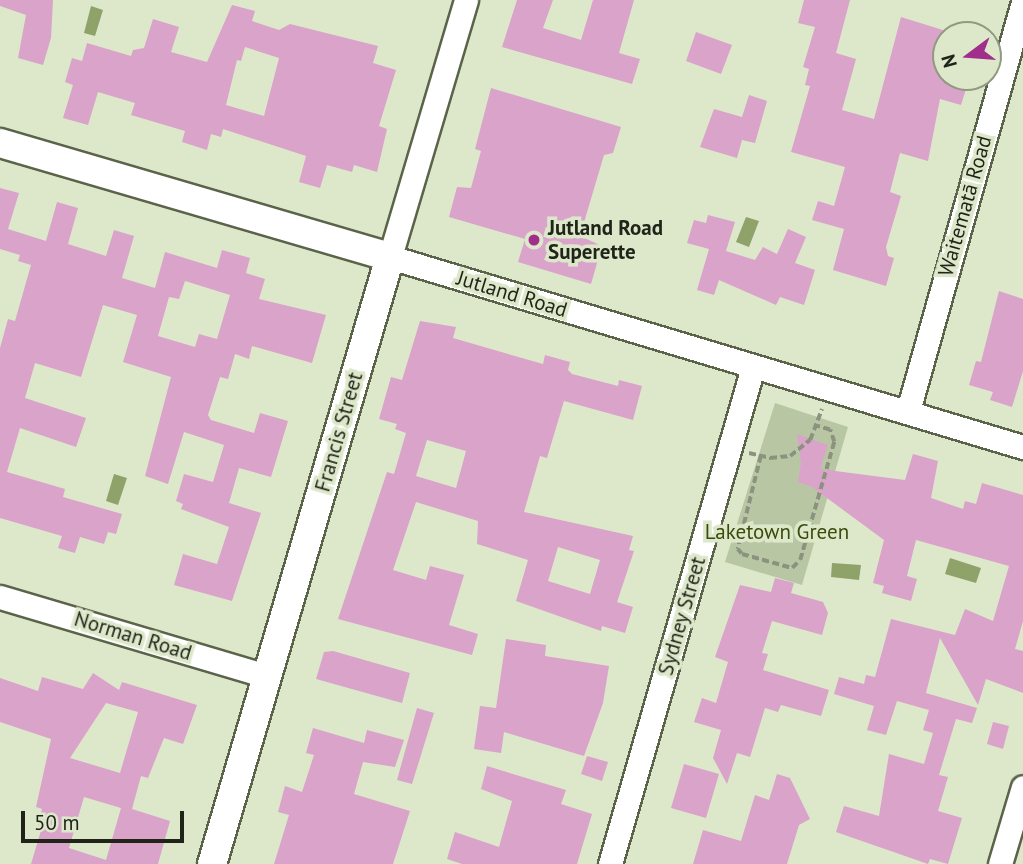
<!DOCTYPE html>
<meta charset="utf-8">
<style>
body{margin:0}
#map{position:relative;width:1023px;height:864px;overflow:hidden;background:#dde8cb;font-family:"PT Sans",sans-serif}
div>[style]{position:absolute}
[style*='--x']{left:calc(var(--x)*1px);top:calc(var(--y)*1px);width:calc(var(--w)*1px);rotate:calc(var(--a)*1deg)}
.green>*{inset:0;background:#b9c6a3}
.water>*{inset:0;background:#8fa26a}
.building>*{inset:0;background:#d9a3ca}
.path>*{height:3.5px;margin-top:-1.75px;transform-origin:0;background:repeating-linear-gradient(90deg,#8b937e 0 7px,transparent 0 10.5px)}
.roads{filter:drop-shadow(2px 0 #5b644a) drop-shadow(-2px 0 #5b644a) drop-shadow(0 2px #5b644a) drop-shadow(0 -2px #5b644a)}
.minor>*{height:23px;margin:-11.5px;padding:0 11.5px;transform-origin:11.5px;border-radius:11.5px;background:#fff}
.tertiary>*{height:28px;margin:-14px;padding:0 14px;transform-origin:14px;border-radius:14px;background:#fff}
.dots>*{width:19px;height:19px;translate:-50% -50%;box-sizing:border-box;border:4px solid #dde8cb;border-radius:50%}
span{translate:-50% -50%;white-space:nowrap;text-align:center;line-height:1.15;-webkit-text-stroke:7px #dde8cb;paint-order:stroke}
.street-label{font-size:21px;color:#1f2318}
.poi-label{font-size:21px;color:#1f2318;font-weight:700}
.left{translate:0 -50%;text-align:left}
.park-label{font-size:21px;color:#3a4c0b}
.north{position:absolute;left:932px;top:21px;width:70px;height:70px;box-sizing:border-box;background:#dde8cb;border:2px solid #919983;border-radius:50%;rotate:254deg;font-size:19px;font-weight:700;line-height:28px;text-align:center;color:#1f2318}
.north::after{content:'';display:block;margin:auto;width:24px;height:32px;background:#a02e8a;clip-path:polygon(50% 0,100% 100%,50% 72%,0 100%)}
.scale{position:absolute;left:21px;top:811px;width:163px;height:32px;box-sizing:border-box;border:4px solid #1f2318;border-top:0;padding-left:9px;font-size:21px;line-height:24px;white-space:nowrap;color:#1f2318;-webkit-text-stroke:5px #dde8cb;paint-order:stroke}
</style>
<div id="map">
<div class="green">
<i style="clip-path:polygon(775px 403px,848px 427px,802px 585px,725px 562px)"></i>
</div>
<div class="water">
<i style="clip-path:polygon(91px 6px,103px 10px,95px 36px,84px 33px)"></i>
<i style="clip-path:polygon(746px 217px,759px 221px,749px 247px,736px 242px)"></i>
<i style="clip-path:polygon(114px 474px,127px 478px,118px 505px,106px 501px)"></i>
<i style="clip-path:polygon(950px 558px,981px 568px,976px 583px,945px 574px)"></i>
<i style="clip-path:polygon(832px 563px,861px 565px,859px 580px,831px 577px)"></i>
</div>
<div class="building">
<i style="clip-path:polygon(0 0,53px 0,51px 38px,43px 65px,18px 58px,26px 15px,0 6px)"></i>
<i style="clip-path:polygon(517px 0,553px 0,543px 28px,581px 40px,593px 0,634px 0,619px 53px,640px 59px,632px 84px,502px 47px)"></i>
<i style="clip-path:polygon(804px 0,850px 0,836px 53px,856px 59px,842px 110px,874px 119px,901px 17px,946px 31px,940px 78px,967px 86px,961px 105px,940px 99px,928px 161px,900px 153px,890px 192px,901px 196px,886px 247px,888px 256px,894px 258px,886px 286px,833px 270px,844px 229px,812px 220px,818px 201px,834px 206px,845px 167px,791px 152px,810px 86px,805px 85px,809px 69px,803px 67px,815px 27px,798px 23px)"></i>
<i style="clip-path:polygon(evenodd,232px 5px,255px 11px,252px 21px,279px 30px,290px 24px,378px 46px,373px 63px,396px 70px,379px 126px,387px 129px,377px 172px,354px 165px,352px 172px,327px 165px,320px 188px,299px 182px,306px 156px,223px 129px,221px 137px,211px 134px,207px 150px,182px 142px,185px 131px,131px 115px,135px 103px,98px 92px,88px 125px,63px 118px,73px 85px,65px 82px,72px 58px,82px 61px,87px 43px,131px 56px,133px 50px,144px 48px,153px 19px,179px 27px,171px 52px,207px 62px,232px 5px,245px 47px,279px 58px,264px 116px,226px 105px,237px 60px,241px 61px,245px 47px)"></i>
<i style="clip-path:polygon(696px 32px,732px 45px,721px 74px,686px 61px)"></i>
<i style="clip-path:polygon(491px 88px,621px 127px,613px 153px,604px 155px,580px 236px,602px 246px,591px 284px,518px 262px,525px 239px,449px 217px,457px 187px,471px 188px,481px 151px,475px 149px)"></i>
<i style="clip-path:polygon(749px 95px,767px 101px,755px 143px,742px 140px,737px 158px,700px 147px,714px 109px,742px 117px)"></i>
<i style="clip-path:polygon(evenodd,0 188px,19px 193px,8px 229px,46px 241px,57px 202px,78px 208px,68px 244px,106px 256px,114px 230px,134px 236px,122px 278px,155px 288px,165px 252px,217px 268px,222px 250px,250px 258px,246px 273px,265px 279px,259px 299px,326px 315px,312px 363px,252px 346px,249px 359px,235px 354px,228px 379px,220px 377px,208px 415px,211px 420px,254px 433px,260px 413px,288px 421px,271px 477px,239px 468px,229px 503px,261px 513px,232px 601px,174px 585px,183px 554px,217px 564px,229px 527px,181px 509px,183px 504px,176px 501px,184px 474px,213px 482px,224px 445px,184px 432px,168px 484px,145px 476px,171px 377px,123px 362px,137px 315px,103px 305px,81px 377px,35px 363px,25px 398px,86px 418px,76px 447px,20px 428px,7px 472px,65px 489px,63px 497px,122px 514px,116px 534px,108px 532px,104px 544px,80px 537px,75px 553px,58px 548px,62px 536px,0 518px,0 348px,8px 319px,15px 321px,31px 265px,18px 261px,20px 255px,0 249px,0 188px,185px 281px,230px 295px,217px 339px,199px 334px,195px 347px,158px 336px,169px 297px,179px 299px,185px 281px)"></i>
<i style="clip-path:polygon(708px 215px,735px 222px,726px 251px,755px 260px,763px 247px,777px 254px,788px 229px,806px 237px,795px 263px,815px 270px,804px 305px,780px 297px,776px 305px,719px 280px,714px 295px,697px 290px,709px 249px,687px 243px,694px 220px,706px 223px)"></i>
<i style="clip-path:polygon(999px 291px,1023px 299px,1023px 371px,1012px 407px,990px 400px,993px 392px,969px 385px,976px 361px,981px 362px)"></i>
<i style="clip-path:polygon(evenodd,420px 321px,456px 327px,453px 338px,543px 364px,545px 355px,570px 362px,568px 370px,572px 374px,618px 386px,619px 380px,642px 386px,633px 420px,564px 401px,547px 458px,540px 456px,524px 512px,633px 536px,629px 550px,634px 551px,617px 602px,633px 607px,625px 633px,602px 626px,601px 631px,516px 601px,528px 560px,477px 544px,478px 521px,416px 502px,393px 570px,426px 580px,430px 566px,464px 575px,449px 625px,478px 634px,472px 655px,338px 619px,387px 472px,394px 474px,406px 433px,395px 429px,397px 424px,379px 419px,391px 377px,402px 380px,420px 321px,427px 440px,466px 451px,456px 488px,416px 476px,427px 440px,420px 321px,558px 547px,600px 560px,590px 594px,548px 581px,558px 547px)"></i>
<i style="clip-path:polygon(797px 434px,828px 445px,820px 469px,905px 480px,913px 454px,938px 461px,931px 498px,963px 509px,965px 501px,976px 504px,982px 483px,1023px 495px,1023px 621px,1015px 649px,1023px 651px,1023px 693px,986px 679px,978px 705px,940px 638px,926px 693px,977px 708px,972px 723px,956px 719px,939px 775px,948px 777px,938px 811px,962px 818px,948px 864px,930px 859px,928px 864px,836px 832px,844px 806px,879px 816px,889px 754px,924px 764px,933px 733px,923px 730px,929px 710px,897px 701px,886px 735px,867px 730px,874px 706px,834px 694px,839px 677px,864px 684px,866px 675px,875px 677px,891px 619px,955px 635px,965px 609px,993px 621px,1009px 566px,916px 540px,907px 576px,917px 579px,911px 601px,882px 593px,884px 586px,873px 583px,884px 540px,812px 487px,798px 482px,801px 463px)"></i>
<i style="clip-path:polygon(775px 578px,794px 583px,791px 593px,823px 602px,828px 613px,822px 635px,772px 621px,762px 653px,768px 654px,763px 670px,829px 690px,821px 716px,781px 705px,778px 712px,765px 708px,750px 757px,737px 753px,727px 784px,713px 758px,721px 730px,694px 722px,702px 698px,716px 703px,728px 662px,715px 657px,740px 585px,771px 592px)"></i>
<i style="clip-path:polygon(506px 639px,546px 645px,545px 656px,609px 666px,603px 703px,584px 756px,504px 732px,501px 753px,474px 749px,480px 706px,496px 708px)"></i>
<i style="clip-path:polygon(333px 651px,410px 673px,402px 703px,316px 679px,324px 652px)"></i>
<i style="clip-path:polygon(evenodd,93px 673px,119px 690px,122px 682px,197px 705px,183px 744px,164px 738px,148px 778px,141px 776px,132px 809px,170px 821px,158px 864px,31px 864px,42px 827px,38px 825px,42px 809px,36px 807px,51px 739px,0 722px,0 678px,38px 691px,42px 677px,83px 689px,93px 673px,106px 703px,138px 712px,120px 773px,70px 758px,106px 703px,93px 673px,84px 797px,121px 808px,106px 860px,69px 848px,84px 797px)"></i>
<i style="clip-path:polygon(417px 708px,434px 713px,412px 784px,397px 780px)"></i>
<i style="clip-path:polygon(993px 722px,1009px 726px,1003px 749px,987px 744px)"></i>
<i style="clip-path:polygon(313px 728px,364px 743px,367px 730px,404px 740px,395px 767px,363px 762px,354px 794px,410px 811px,393px 864px,274px 864px,289px 815px,278px 812px,285px 786px,302px 792px,314px 755px,306px 753px)"></i>
<i style="clip-path:polygon(587px 756px,608px 762px,602px 781px,581px 774px)"></i>
<i style="clip-path:polygon(684px 764px,719px 774px,706px 818px,671px 808px)"></i>
<i style="clip-path:polygon(487px 766px,566px 790px,561px 804px,592px 814px,577px 864px,462px 864px,447px 859px,455px 832px,499px 847px,512px 801px,481px 789px)"></i>
<i style="clip-path:polygon(777px 774px,790px 778px,810px 819px,799px 825px,787px 864px,693px 864px,703px 830px,741px 841px,755px 795px,769px 800px)"></i>
</div>
<div class="path">
<i style="--x:749;--y:453;--w:22;--a:13"></i>
<i style="--x:770;--y:458;--w:20;--a:-6"></i>
<i style="--x:790;--y:456;--w:26;--a:-39"></i>
<i style="--x:810;--y:440;--w:33;--a:-69"></i>
<i style="--x:761;--y:456;--w:96;--a:103.9"></i>
<i style="--x:738;--y:549;--w:6;--a:51"></i>
<i style="--x:742;--y:554;--w:52;--a:15.6"></i>
<i style="--x:792;--y:568;--w:11;--a:-45"></i>
<i style="--x:800;--y:560;--w:123;--a:-73.9"></i>
<i style="--x:834;--y:442;--w:13;--a:-108"></i>
<i style="--x:830;--y:430;--w:15;--a:-164"></i>
</div>
<div class="roads">
<div class="minor">
<i style="--x:466;--y:0;--w:268;--a:106.5"></i>
<i style="--x:390;--y:257;--w:661;--a:16.71"></i>
<i style="--x:908;--y:411;--w:426;--a:-74.3"></i>
<i style="--x:0;--y:597;--w:278;--a:16.5"></i>
<i style="--x:610;--y:864;--w:517;--a:-73.95"></i>
<i style="--x:1000;--y:864;--w:80;--a:-73.4"></i>
</div>
<div class="tertiary">
<i style="--x:0;--y:143;--w:406;--a:16.3"></i>
<i style="--x:390;--y:257;--w:633;--a:106.34"></i>
</div>
</div>
<div class="dots">
<i style="left:534px;top:240px;background:#a02e8a"></i>
</div>
<div class="street-label">
<span style="left:965px;top:206px;rotate:-74deg">Waitematā Road</span>
<span style="left:512px;top:294px;rotate:17deg">Jutland Road</span>
<span style="left:339px;top:432px;rotate:-74deg">Francis Street</span>
<span style="left:682px;top:616px;rotate:-74deg">Sydney Street</span>
<span style="left:133px;top:636px;rotate:17deg">Norman Road</span>
</div>
<div class="poi-label">
<span class="left" style="left:548px;top:240px">Jutland Road<br>Superette</span>
</div>
<div class="park-label">
<span style="left:777px;top:532px">Laketown Green</span>
</div>
<div class="north">N</div>
<div class="scale">50 m</div>
</div>
